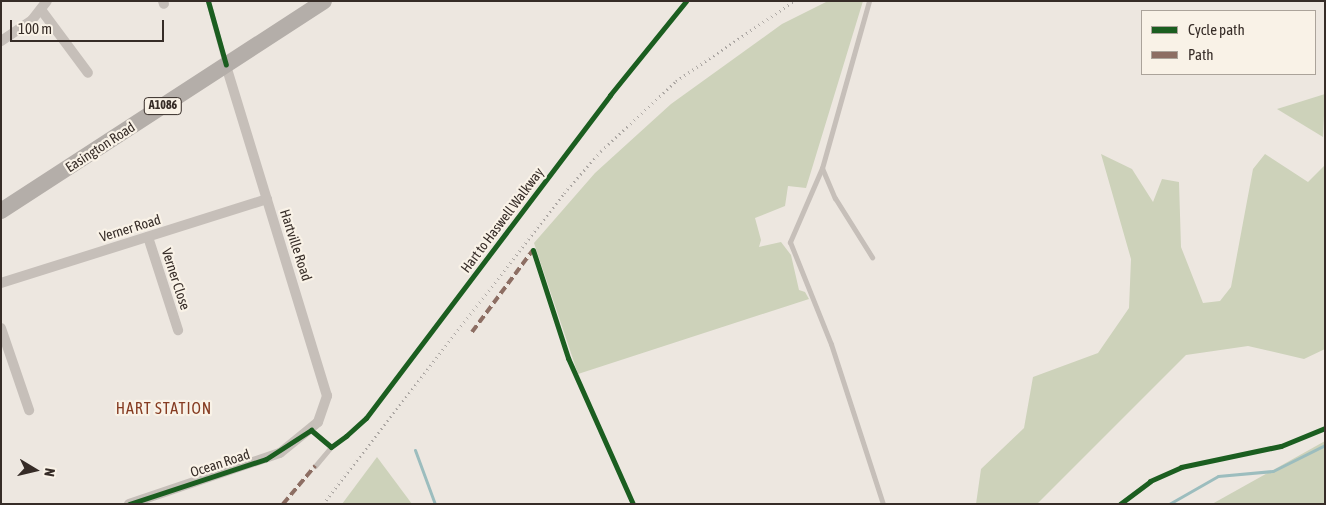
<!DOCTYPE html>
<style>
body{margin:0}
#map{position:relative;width:1326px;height:505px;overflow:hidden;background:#ede7e0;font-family:"Asap Condensed",sans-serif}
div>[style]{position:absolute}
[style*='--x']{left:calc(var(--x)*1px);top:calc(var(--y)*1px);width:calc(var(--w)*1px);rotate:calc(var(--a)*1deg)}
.green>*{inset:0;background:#cdd2ba}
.stream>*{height:3px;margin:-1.5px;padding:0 1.5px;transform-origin:1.5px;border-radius:1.5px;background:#9cbdbe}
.lane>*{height:5px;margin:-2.5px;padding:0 2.5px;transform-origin:2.5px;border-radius:2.5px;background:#c6bfb9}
.street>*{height:10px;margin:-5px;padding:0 5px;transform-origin:5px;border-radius:5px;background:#c6bfb9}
.primary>*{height:16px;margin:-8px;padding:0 8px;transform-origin:8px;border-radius:8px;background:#b4aea9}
.rail>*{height:3px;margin-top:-1.5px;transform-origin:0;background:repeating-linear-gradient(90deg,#ada8a4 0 1px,transparent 0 5px)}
.quiet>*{height:4px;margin-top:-2px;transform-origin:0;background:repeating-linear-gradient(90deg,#8d6e63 0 8px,transparent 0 12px)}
.cycleway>*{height:5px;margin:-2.5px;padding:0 2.5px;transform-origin:2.5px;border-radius:2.5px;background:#1b5e20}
span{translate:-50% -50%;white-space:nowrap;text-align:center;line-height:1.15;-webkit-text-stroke:4.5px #f9f2e7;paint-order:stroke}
.shield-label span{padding:1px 4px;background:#f9f2e7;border:1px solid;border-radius:4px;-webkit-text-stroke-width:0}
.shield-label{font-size:12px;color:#362c27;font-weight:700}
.street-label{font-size:14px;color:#362c27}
.quarter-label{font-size:16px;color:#853b21;letter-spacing:1px}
.frame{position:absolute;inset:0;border:2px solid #362c27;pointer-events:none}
.legend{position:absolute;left:1141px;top:10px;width:175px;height:65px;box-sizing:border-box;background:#f9f2e7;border:1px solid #aba39a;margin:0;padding:6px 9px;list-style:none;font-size:15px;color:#362c27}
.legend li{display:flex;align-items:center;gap:10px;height:25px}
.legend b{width:25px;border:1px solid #aba39a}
.north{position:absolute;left:10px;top:445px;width:50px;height:50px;-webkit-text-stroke:4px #f9f2e7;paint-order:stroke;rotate:99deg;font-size:14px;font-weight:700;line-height:20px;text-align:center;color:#362c27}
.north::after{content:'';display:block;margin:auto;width:18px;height:22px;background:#362c27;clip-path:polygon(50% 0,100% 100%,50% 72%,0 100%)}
.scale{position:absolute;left:10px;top:20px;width:154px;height:22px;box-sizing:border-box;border:2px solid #362c27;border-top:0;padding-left:6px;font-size:15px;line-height:18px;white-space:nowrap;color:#362c27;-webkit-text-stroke:4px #f9f2e7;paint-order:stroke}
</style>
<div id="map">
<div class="green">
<i style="clip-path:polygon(828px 1px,863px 1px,806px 188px,788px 186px,785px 206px,755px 218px,761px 240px,759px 247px,781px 242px,791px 255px,799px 290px,805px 292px,809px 299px,578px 374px,534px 243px,595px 173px,671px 104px,782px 24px)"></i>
<i style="clip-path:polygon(1325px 94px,1323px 137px,1277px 109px)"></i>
<i style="clip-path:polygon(1101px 154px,1132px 169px,1153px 202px,1162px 179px,1179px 182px,1181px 247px,1203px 303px,1220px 301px,1231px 287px,1253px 169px,1265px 154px,1308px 182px,1325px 165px,1325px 349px,1304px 359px,1248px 346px,1186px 355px,1037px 504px,976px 504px,981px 469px,1024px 428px,1033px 377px,1098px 353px,1129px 308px,1131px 259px)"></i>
<i style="clip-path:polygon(1325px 441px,1325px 504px,1212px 504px)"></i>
<i style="clip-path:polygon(377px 457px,412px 504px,342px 504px)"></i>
</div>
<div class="stream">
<i style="--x:415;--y:450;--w:58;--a:69.7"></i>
<i style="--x:1169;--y:504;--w:56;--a:-29.7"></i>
<i style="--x:1218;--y:476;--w:55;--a:-5.2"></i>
<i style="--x:1273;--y:471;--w:58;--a:-26.6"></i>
</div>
<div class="lane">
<i style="--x:208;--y:1;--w:64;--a:74.7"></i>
<i style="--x:869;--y:1;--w:173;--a:105.7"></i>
<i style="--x:822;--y:168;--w:81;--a:113.4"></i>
<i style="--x:790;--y:242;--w:110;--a:68.1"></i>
<i style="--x:831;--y:344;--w:168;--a:72"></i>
<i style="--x:822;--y:168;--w:33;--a:67"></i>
<i style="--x:835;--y:198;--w:70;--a:57.9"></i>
<i style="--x:311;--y:430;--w:26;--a:40"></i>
<i style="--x:331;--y:447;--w:25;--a:130"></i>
</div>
<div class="street">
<i style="--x:163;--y:1;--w:3;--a:72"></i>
<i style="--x:42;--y:11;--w:77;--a:53.4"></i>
<i style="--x:1;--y:41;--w:37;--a:-34"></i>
<i style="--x:32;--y:20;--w:24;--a:-52"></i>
<i style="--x:148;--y:237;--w:98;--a:72.1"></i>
<i style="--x:1;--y:283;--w:279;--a:-17.5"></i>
<i style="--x:1;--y:328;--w:87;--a:71.1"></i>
<i style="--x:129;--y:504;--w:159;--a:-18.7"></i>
<i style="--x:280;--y:453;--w:49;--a:-39.2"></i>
<i style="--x:318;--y:422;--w:28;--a:-71"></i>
<i style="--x:327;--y:396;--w:346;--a:-107"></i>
</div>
<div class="primary">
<i style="--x:1;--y:211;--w:385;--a:-33"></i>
</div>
<div class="rail">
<i style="--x:323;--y:504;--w:393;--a:-52.2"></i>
<i style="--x:564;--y:193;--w:56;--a:-48.6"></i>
<i style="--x:601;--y:151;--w:103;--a:-43"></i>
<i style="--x:676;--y:81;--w:143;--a:-34.1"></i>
</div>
<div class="quiet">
<i style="--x:472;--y:332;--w:102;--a:-53.4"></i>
<i style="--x:283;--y:504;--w:50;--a:-49.9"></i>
</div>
<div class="cycleway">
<i style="--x:208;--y:1;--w:66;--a:74.3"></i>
<i style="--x:533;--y:250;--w:114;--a:72"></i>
<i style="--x:568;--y:358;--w:160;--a:66"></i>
<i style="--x:129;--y:504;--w:144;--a:-18.2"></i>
<i style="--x:266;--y:459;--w:54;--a:-32.8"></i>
<i style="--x:311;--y:430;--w:26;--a:40"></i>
<i style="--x:331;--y:447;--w:19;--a:-36"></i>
<i style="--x:346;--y:436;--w:27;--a:-42"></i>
<i style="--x:366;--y:418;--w:405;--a:-52.9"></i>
<i style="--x:610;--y:95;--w:121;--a:-51"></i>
<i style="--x:1120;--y:504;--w:38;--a:-37"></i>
<i style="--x:1150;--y:481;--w:34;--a:-24"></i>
<i style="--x:1181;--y:467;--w:102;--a:-11.9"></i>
<i style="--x:1281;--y:446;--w:48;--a:-22.2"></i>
</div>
<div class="shield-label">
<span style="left:163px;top:106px">A1086</span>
</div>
<div class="street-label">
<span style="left:100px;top:147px;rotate:-33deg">Easington Road</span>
<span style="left:502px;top:220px;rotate:-53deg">Hart to Haswell Walkway</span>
<span style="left:130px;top:228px;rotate:-17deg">Verner Road</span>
<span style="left:296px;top:245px;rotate:72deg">Hartville Road</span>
<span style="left:176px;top:279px;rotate:72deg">Verner Close</span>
<span style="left:220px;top:463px;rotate:-18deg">Ocean Road</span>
</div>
<div class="quarter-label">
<span style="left:164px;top:408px">HART STATION</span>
</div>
<div class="frame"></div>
<ul class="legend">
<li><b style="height:6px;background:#1b5e20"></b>Cycle path</li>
<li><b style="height:6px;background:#8d6e63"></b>Path</li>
</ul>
<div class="north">N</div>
<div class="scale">100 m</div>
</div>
